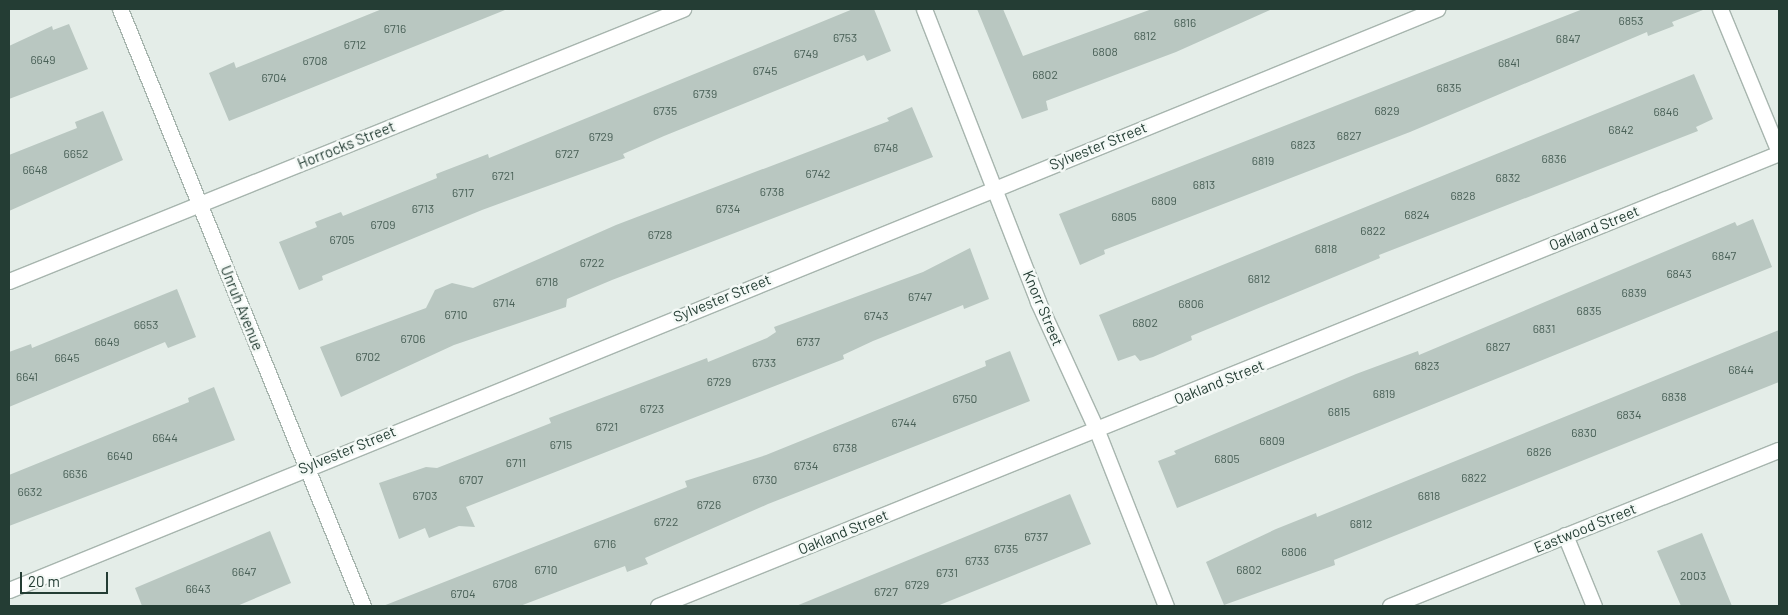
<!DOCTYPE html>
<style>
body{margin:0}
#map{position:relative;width:1788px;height:615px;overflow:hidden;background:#e4ede8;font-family:Barlow,sans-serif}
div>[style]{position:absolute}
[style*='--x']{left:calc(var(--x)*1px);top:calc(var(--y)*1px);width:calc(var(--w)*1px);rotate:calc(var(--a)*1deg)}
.building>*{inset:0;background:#b9c7c1}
.roads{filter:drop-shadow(1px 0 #a7b5ae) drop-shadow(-1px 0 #a7b5ae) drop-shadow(0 1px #a7b5ae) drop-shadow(0 -1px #a7b5ae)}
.minor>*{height:15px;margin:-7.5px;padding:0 7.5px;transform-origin:7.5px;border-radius:7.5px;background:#fff}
span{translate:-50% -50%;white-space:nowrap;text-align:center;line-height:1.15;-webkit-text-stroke:5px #f4f9f6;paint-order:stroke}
.number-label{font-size:12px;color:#496057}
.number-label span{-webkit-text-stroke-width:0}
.street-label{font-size:15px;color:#243d34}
.frame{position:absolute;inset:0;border:10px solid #243d34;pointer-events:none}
.scale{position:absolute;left:20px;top:572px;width:88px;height:22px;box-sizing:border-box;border:2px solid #243d34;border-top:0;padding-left:6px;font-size:15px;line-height:18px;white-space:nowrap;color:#243d34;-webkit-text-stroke:4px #f4f9f6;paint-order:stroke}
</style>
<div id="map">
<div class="building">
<i style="clip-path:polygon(382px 9px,505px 10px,229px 121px,209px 73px,234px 62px,236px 68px)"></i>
<i style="clip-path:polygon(853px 9px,874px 9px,891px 51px,867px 61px,864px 55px,664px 136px,623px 154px,625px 158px,482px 210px,322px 276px,323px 280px,299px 290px,279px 242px,317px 227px,315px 222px,341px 212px,343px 216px,437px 178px,436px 174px,488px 154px,489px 158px)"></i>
<i style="clip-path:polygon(977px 9px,1003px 9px,1023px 56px,1152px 9px,1270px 10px,1176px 52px,1046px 101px,1048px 110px,1022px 119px)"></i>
<i style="clip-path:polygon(1583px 9px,1703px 10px,1672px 22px,1674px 26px,1648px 36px,1647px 32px,1410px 132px,1104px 250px,1105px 254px,1080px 265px,1059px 214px)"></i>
<i style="clip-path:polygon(69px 24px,88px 69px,9px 99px,9px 46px,52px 26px,53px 30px)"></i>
<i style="clip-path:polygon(1694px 74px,1713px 119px,1696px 127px,1698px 131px,1379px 255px,1380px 258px,1191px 336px,1192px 340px,1153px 357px,1140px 361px,1135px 355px,1118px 361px,1099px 315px)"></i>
<i style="clip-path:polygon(912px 107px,933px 157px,612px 280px,567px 299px,566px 307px,454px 345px,341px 397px,320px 347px,426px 308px,435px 290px,452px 283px,473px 288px,616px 225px,889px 121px,887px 118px)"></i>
<i style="clip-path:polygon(103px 111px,123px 160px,9px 211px,9px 155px,77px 128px,75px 122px)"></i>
<i style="clip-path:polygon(1753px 219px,1772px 267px,1177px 508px,1158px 461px,1176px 454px,1174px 451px,1356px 374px,1418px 351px,1419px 355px,1735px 222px,1737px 226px)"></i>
<i style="clip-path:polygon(970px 248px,989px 299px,964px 309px,963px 305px,873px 341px,843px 355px,844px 359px,466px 507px,475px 527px,459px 526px,429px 538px,425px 528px,399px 539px,379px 483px,426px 467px,437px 468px,551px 423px,549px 418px,707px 358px,708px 362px,767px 338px,776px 332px,774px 327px,923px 272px)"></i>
<i style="clip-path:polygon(177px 289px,196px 337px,168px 348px,165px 342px,9px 407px,9px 352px,31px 344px,32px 348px)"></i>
<i style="clip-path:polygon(1779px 330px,1779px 382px,1334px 560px,1335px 565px,1224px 605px,1206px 562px,1276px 529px,1316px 513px,1317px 517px)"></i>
<i style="clip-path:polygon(1010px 351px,1030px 401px,768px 504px,645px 558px,648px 564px,627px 572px,625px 566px,520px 606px,383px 606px,687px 487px,685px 481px,766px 455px,986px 366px,985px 361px)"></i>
<i style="clip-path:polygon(214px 387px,235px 440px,9px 526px,9px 475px,189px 402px,188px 398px)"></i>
<i style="clip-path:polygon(1070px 494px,1091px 544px,937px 606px,796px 606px)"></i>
<i style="clip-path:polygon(270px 531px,291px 583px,237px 606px,142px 606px,135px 588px)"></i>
<i style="clip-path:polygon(1702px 533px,1711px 555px,1732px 606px,1681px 606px,1657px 551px)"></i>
</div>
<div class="roads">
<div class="minor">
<i style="--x:120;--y:9;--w:645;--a:67.85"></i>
<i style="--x:924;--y:9;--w:314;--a:68.7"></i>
<i style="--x:1038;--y:302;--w:142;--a:65.4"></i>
<i style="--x:1097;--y:431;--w:188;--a:68.5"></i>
<i style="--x:1720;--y:9;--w:155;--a:67.6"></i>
<i style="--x:9;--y:281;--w:727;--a:-21.98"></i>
<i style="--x:1565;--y:535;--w:77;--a:67.8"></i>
<i style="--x:9;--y:590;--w:1542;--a:-22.14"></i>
<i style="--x:658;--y:606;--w:1209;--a:-22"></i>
<i style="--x:1390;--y:606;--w:419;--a:-21.9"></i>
</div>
</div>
<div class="number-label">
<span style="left:1631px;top:21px">6853</span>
<span style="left:1185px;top:23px">6816</span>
<span style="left:395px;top:29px">6716</span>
<span style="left:1145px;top:36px">6812</span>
<span style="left:845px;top:38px">6753</span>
<span style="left:1568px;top:39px">6847</span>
<span style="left:355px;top:45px">6712</span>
<span style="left:1105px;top:52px">6808</span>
<span style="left:806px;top:54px">6749</span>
<span style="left:43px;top:60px">6649</span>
<span style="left:315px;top:61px">6708</span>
<span style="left:1509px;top:63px">6841</span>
<span style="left:765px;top:71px">6745</span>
<span style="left:1045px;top:75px">6802</span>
<span style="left:274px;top:78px">6704</span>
<span style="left:1449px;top:88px">6835</span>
<span style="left:705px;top:94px">6739</span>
<span style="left:665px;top:111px">6735</span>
<span style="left:1387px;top:111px">6829</span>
<span style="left:1666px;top:112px">6846</span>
<span style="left:1621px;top:130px">6842</span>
<span style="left:1349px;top:136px">6827</span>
<span style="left:601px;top:137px">6729</span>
<span style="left:1303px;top:145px">6823</span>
<span style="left:886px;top:148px">6748</span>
<span style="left:76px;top:154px">6652</span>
<span style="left:567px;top:154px">6727</span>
<span style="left:1554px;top:159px">6836</span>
<span style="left:1263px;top:161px">6819</span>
<span style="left:35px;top:170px">6648</span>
<span style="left:818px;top:174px">6742</span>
<span style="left:503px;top:176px">6721</span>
<span style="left:1508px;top:178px">6832</span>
<span style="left:1204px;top:185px">6813</span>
<span style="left:772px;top:192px">6738</span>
<span style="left:463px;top:193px">6717</span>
<span style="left:1463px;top:196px">6828</span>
<span style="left:1164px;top:201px">6809</span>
<span style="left:423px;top:209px">6713</span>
<span style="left:728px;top:209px">6734</span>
<span style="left:1417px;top:215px">6824</span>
<span style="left:1124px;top:217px">6805</span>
<span style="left:383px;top:225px">6709</span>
<span style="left:1373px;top:231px">6822</span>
<span style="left:660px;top:235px">6728</span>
<span style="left:342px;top:240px">6705</span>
<span style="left:1326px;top:249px">6818</span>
<span style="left:1724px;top:256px">6847</span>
<span style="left:592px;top:263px">6722</span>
<span style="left:1679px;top:274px">6843</span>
<span style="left:1259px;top:279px">6812</span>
<span style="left:547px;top:282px">6718</span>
<span style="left:1634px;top:293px">6839</span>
<span style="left:920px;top:297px">6747</span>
<span style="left:504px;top:303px">6714</span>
<span style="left:1191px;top:304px">6806</span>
<span style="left:1589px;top:311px">6835</span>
<span style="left:456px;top:315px">6710</span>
<span style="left:876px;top:316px">6743</span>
<span style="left:1145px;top:323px">6802</span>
<span style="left:146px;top:325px">6653</span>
<span style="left:1544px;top:329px">6831</span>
<span style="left:413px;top:339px">6706</span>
<span style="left:107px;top:342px">6649</span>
<span style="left:808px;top:342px">6737</span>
<span style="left:1498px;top:347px">6827</span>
<span style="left:368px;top:357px">6702</span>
<span style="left:67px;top:358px">6645</span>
<span style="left:764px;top:363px">6733</span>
<span style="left:1427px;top:366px">6823</span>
<span style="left:1741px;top:370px">6844</span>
<span style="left:27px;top:377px">6641</span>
<span style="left:719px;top:382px">6729</span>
<span style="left:1384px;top:394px">6819</span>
<span style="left:1674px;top:397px">6838</span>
<span style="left:965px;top:399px">6750</span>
<span style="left:652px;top:409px">6723</span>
<span style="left:1339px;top:412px">6815</span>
<span style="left:1629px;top:415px">6834</span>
<span style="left:904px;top:423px">6744</span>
<span style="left:607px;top:427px">6721</span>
<span style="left:1584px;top:433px">6830</span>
<span style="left:165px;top:438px">6644</span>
<span style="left:1272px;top:441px">6809</span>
<span style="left:561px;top:445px">6715</span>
<span style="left:845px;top:448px">6738</span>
<span style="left:1539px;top:452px">6826</span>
<span style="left:120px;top:456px">6640</span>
<span style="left:1227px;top:459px">6805</span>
<span style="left:516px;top:463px">6711</span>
<span style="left:806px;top:466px">6734</span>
<span style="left:75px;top:474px">6636</span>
<span style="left:1474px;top:478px">6822</span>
<span style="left:471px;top:480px">6707</span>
<span style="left:765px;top:480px">6730</span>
<span style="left:30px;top:492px">6632</span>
<span style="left:425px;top:496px">6703</span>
<span style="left:1429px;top:496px">6818</span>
<span style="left:709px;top:505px">6726</span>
<span style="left:666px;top:522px">6722</span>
<span style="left:1361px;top:524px">6812</span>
<span style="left:1036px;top:537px">6737</span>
<span style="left:605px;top:544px">6716</span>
<span style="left:1006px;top:549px">6735</span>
<span style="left:1294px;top:552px">6806</span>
<span style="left:977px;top:561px">6733</span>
<span style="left:546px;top:570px">6710</span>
<span style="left:1249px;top:570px">6802</span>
<span style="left:244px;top:572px">6647</span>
<span style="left:947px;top:573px">6731</span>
<span style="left:1693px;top:576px">2003</span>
<span style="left:505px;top:584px">6708</span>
<span style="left:917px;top:585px">6729</span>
<span style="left:198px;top:589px">6643</span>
<span style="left:886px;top:592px">6727</span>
<span style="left:463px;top:594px">6704</span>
</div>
<div class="street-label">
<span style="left:346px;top:145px;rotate:-22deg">Horrocks Street</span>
<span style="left:1098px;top:146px;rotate:-22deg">Sylvester Street</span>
<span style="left:1594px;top:228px;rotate:-22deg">Oakland Street</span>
<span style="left:722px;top:298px;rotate:-22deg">Sylvester Street</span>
<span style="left:242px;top:308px;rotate:68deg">Unruh Avenue</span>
<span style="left:1043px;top:308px;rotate:67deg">Knorr Street</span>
<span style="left:1219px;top:382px;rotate:-22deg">Oakland Street</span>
<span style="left:347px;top:450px;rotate:-22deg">Sylvester Street</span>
<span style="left:1585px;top:528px;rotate:-22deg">Eastwood Street</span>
<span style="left:843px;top:532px;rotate:-22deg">Oakland Street</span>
</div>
<div class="frame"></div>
<div class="scale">20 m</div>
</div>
